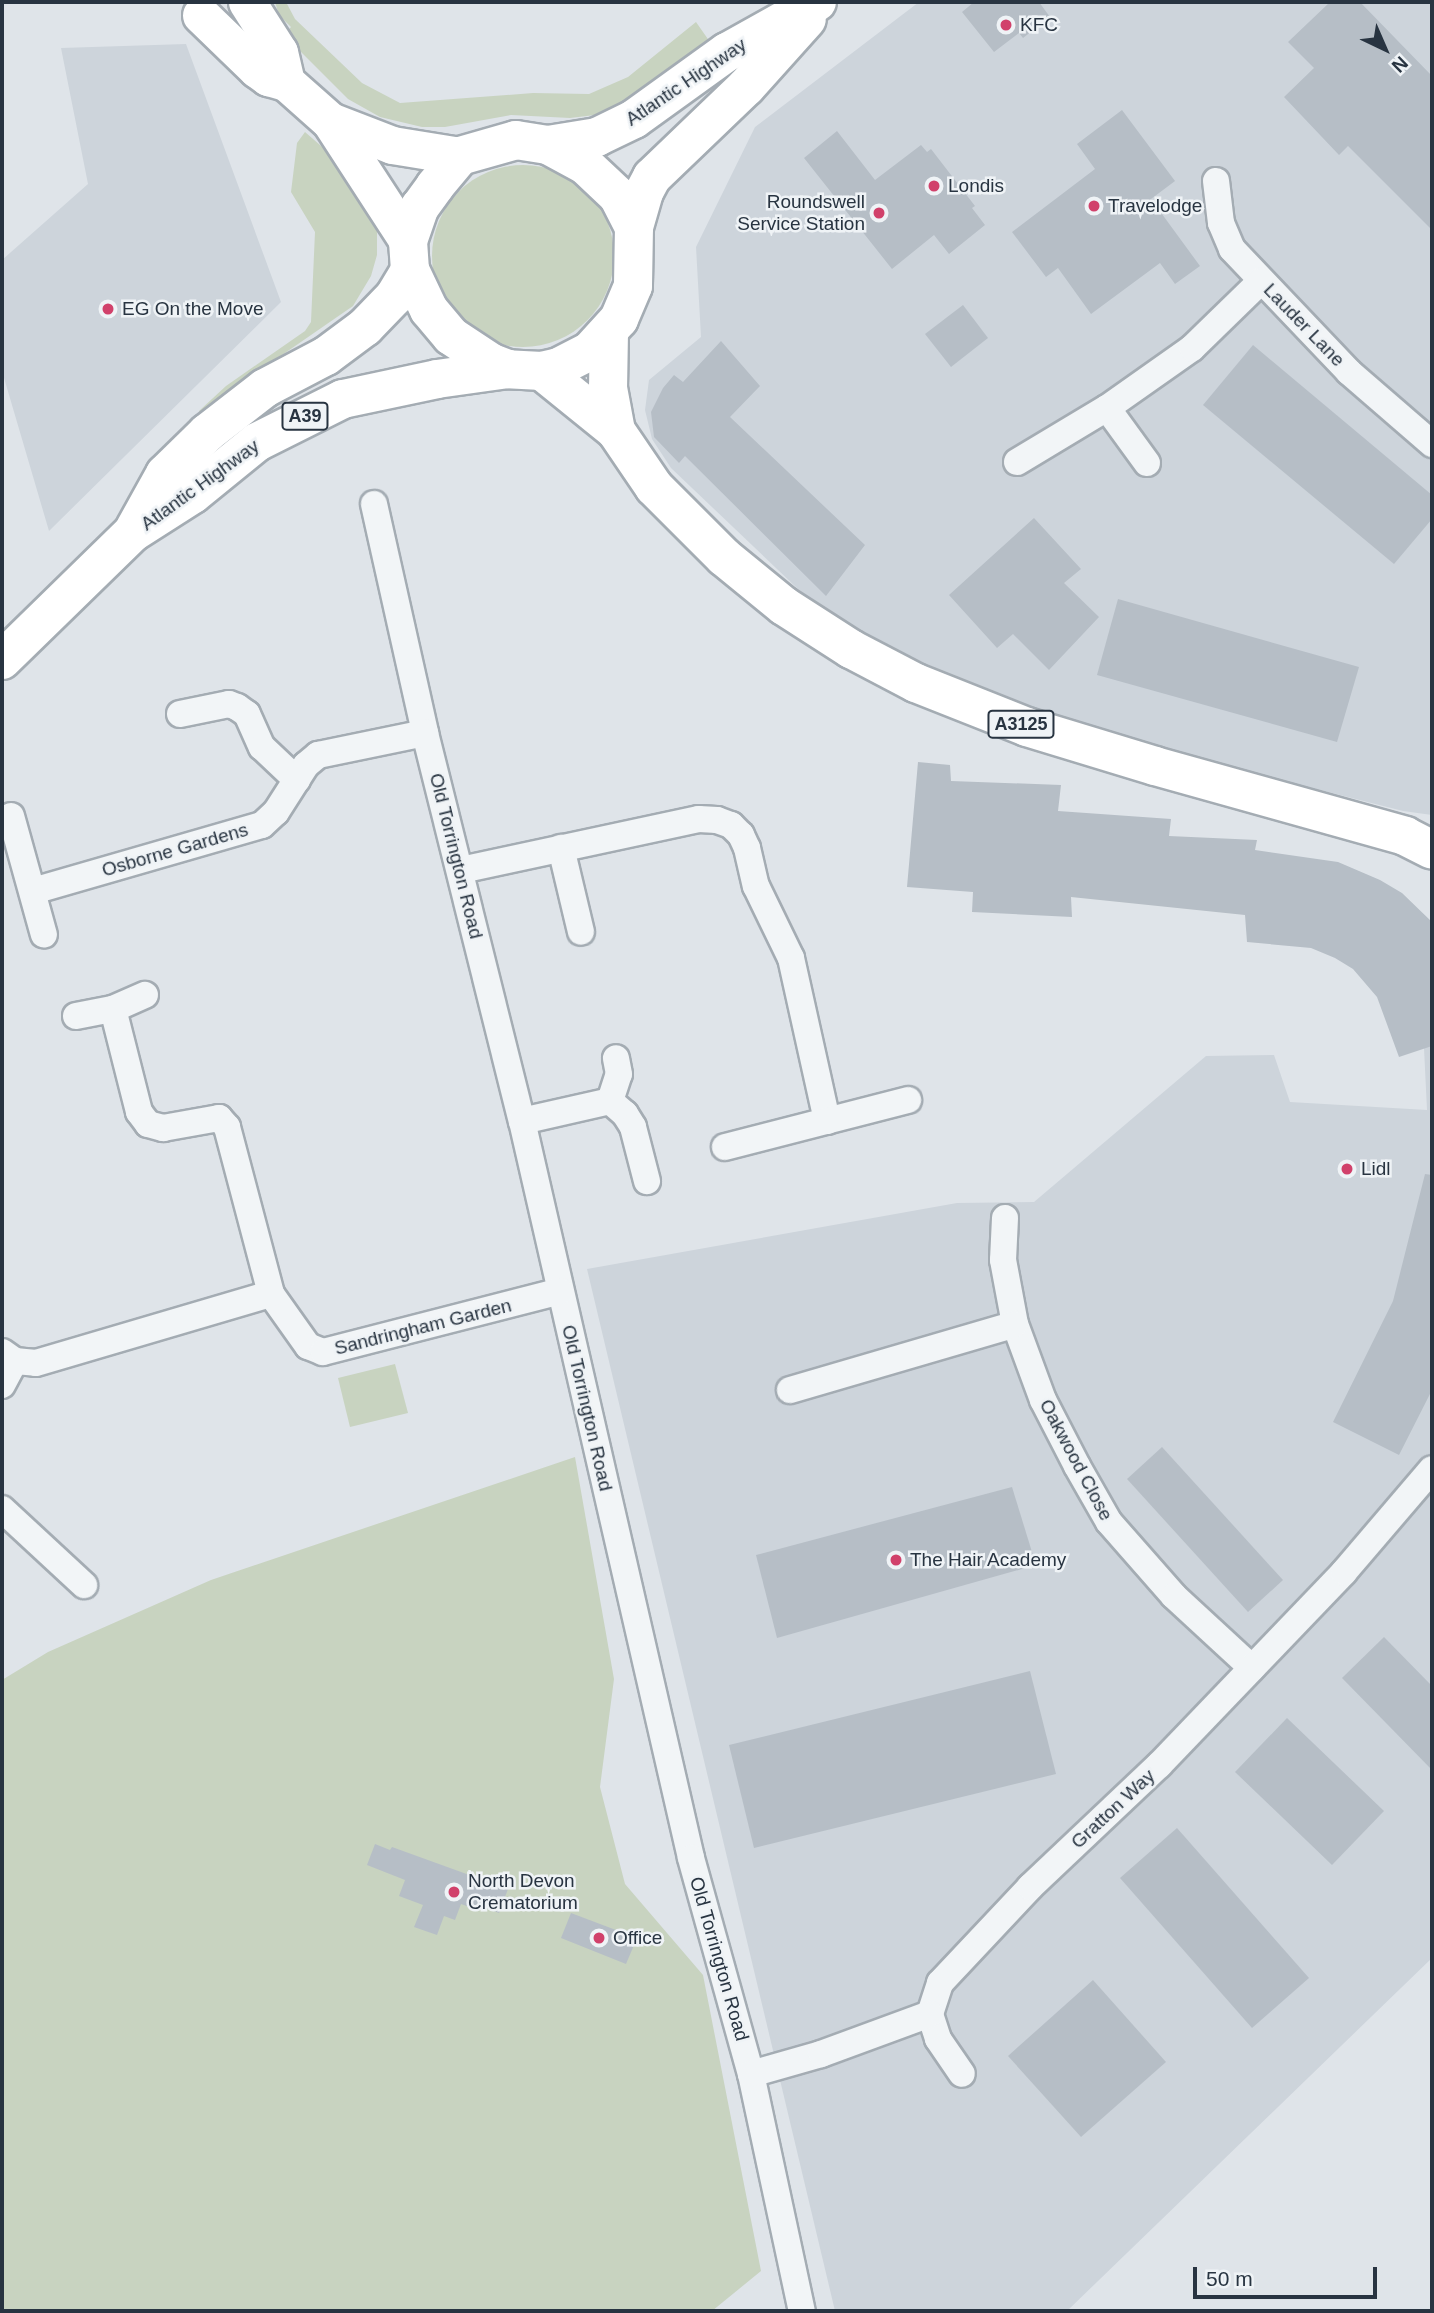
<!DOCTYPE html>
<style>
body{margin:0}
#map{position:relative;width:1434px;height:2313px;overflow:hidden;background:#dfe4e9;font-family:Arial,sans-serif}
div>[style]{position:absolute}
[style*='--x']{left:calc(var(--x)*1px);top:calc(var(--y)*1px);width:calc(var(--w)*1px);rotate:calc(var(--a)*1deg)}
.built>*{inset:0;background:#cdd4db}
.green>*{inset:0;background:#c8d3c0}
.round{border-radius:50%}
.building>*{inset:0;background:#b6bec6}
.roads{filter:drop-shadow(2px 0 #a4acb3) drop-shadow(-2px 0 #a4acb3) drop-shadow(0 2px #a4acb3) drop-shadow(0 -2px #a4acb3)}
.street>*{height:26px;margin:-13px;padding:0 13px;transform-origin:13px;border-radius:13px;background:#f2f5f7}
.secondary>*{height:37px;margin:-18.5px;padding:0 18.5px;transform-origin:18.5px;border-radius:18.5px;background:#fff}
.primary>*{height:38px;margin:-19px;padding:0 19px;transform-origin:19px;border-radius:19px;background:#fff}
.highway>*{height:38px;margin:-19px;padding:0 19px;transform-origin:19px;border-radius:19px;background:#fff}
.dots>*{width:19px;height:19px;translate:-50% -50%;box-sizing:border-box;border:4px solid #eff3f6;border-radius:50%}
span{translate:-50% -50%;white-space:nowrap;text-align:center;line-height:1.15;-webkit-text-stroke:5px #eff3f6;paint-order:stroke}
.shield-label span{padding:2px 5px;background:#eff3f6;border:2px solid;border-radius:5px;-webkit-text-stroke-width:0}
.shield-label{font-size:18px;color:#283441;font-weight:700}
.poi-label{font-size:19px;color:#283441}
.left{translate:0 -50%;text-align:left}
.right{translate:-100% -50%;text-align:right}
.street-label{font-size:19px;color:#283441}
.frame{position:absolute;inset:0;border:4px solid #283441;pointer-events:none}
.north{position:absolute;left:1350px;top:14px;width:70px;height:70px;-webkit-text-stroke:5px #eff3f6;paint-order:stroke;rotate:136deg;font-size:19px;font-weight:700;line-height:28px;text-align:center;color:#283441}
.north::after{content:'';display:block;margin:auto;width:24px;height:32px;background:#283441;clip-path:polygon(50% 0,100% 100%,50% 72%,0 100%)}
.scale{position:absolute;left:1193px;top:2267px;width:184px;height:32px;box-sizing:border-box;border:4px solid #283441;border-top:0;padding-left:9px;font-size:21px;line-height:24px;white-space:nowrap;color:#283441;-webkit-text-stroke:5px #eff3f6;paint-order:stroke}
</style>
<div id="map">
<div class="built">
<i style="clip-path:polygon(919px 2px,1432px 2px,1432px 815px,1403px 811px,1249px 772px,1029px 710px,875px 641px,818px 608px,671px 468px,652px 439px,645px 410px,649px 380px,701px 337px,696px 247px,755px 127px)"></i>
<i style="clip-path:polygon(186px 44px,281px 302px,49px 531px,2px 371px,2px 260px,88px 184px,61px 48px)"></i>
<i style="clip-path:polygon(1432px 1045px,1432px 1958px,1067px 2311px,835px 2311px,587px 1269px,957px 1203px,1034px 1202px,1206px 1056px,1274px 1055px,1290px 1102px,1427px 1110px,1424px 1048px)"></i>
</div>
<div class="green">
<i style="clip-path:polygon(275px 2px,286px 2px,295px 19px,362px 83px,400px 103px,533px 93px,589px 94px,628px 77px,696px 22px,710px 42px,639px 97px,595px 115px,570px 118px,511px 115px,445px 127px,422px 127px,380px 117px,348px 99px,284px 35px,291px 27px,279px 15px)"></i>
<i style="clip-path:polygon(305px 132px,343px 165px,377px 225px,377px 255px,371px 276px,353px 306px,256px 373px,204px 417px,199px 411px,226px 386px,305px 331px,311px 322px,315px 232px,291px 192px,297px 143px)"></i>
<i class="round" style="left:432px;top:165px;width:182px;height:182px"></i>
<i style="clip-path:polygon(395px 1364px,408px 1413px,350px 1427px,338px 1378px)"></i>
<i style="clip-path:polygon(575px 1457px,614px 1679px,600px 1787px,625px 1884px,703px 1975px,761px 2271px,712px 2311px,2px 2311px,2px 1680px,48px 1652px,211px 1580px)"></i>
</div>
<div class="building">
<i style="clip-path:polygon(974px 2px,1039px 2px,1050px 17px,1023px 38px,1019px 33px,994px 52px,962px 12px)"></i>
<i style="clip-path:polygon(1330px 2px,1360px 2px,1432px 76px,1432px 230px,1348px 146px,1339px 155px,1284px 97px,1314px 68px,1288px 42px)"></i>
<i style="clip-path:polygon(1122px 110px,1175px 181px,1151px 199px,1200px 266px,1175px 284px,1160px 263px,1091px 314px,1058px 268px,1046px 277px,1012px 232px,1095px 169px,1077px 144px)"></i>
<i style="clip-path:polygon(837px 131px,875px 180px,921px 145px,927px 152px,931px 149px,975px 206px,972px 208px,985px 225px,949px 254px,934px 235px,892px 269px,804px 158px)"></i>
<i style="clip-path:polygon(963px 305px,988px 338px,951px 367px,925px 334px)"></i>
<i style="clip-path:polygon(721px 341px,760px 386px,730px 417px,865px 545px,826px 596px,685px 456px,679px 463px,654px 437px,651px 412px,663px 388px,674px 375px,683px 382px)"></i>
<i style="clip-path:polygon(1253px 345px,1432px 495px,1432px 519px,1394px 564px,1203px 405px)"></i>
<i style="clip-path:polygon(1034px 518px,1081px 569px,1064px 583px,1099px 617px,1049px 670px,1013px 634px,997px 648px,949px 595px)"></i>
<i style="clip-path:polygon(1118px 599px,1359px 667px,1337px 742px,1097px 675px)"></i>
<i style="clip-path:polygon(918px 762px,950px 765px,951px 781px,1061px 785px,1058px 811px,1171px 819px,1169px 836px,1257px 840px,1255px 850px,1338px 862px,1380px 880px,1402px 893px,1432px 922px,1432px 1046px,1399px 1057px,1377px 997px,1353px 969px,1335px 958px,1311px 948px,1247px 942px,1245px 915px,1071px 897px,1072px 917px,972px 912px,973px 892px,907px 887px)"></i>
<i style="clip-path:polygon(1425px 1174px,1432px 1175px,1432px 1390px,1399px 1455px,1333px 1422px,1393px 1301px)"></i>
<i style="clip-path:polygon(1162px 1447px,1283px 1580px,1248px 1612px,1127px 1479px)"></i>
<i style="clip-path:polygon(1012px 1487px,1036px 1565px,777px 1638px,756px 1555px)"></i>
<i style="clip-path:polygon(1384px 1637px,1432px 1686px,1432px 1770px,1342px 1678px)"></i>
<i style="clip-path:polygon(1030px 1671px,1056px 1774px,754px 1848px,729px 1745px)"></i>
<i style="clip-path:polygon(1287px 1718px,1384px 1811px,1332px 1865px,1235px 1772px)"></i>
<i style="clip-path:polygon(1177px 1828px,1309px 1978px,1252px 2028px,1120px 1878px)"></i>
<i style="clip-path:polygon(375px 1844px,390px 1850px,392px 1847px,508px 1889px,499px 1913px,477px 1904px,475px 1909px,461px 1904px,455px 1920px,444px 1916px,437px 1935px,414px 1927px,423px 1905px,399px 1896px,405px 1880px,367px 1865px)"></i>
<i style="clip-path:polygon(571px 1913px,637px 1938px,626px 1964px,561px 1938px)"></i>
<i style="clip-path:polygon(1093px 1980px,1166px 2062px,1081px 2137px,1008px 2056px)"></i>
</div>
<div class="roads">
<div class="street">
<i style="--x:1216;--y:181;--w:42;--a:83.2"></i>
<i style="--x:1221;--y:223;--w:28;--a:67"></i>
<i style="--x:1232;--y:249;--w:170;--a:46.4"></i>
<i style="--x:1349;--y:372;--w:110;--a:40.9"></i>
<i style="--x:1107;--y:408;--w:68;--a:54"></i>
<i style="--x:1017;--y:462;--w:105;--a:-31"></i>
<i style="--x:1107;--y:408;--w:104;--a:-35.2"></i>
<i style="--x:1192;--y:348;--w:96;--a:-44.2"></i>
<i style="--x:374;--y:504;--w:235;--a:77.4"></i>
<i style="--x:425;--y:733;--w:400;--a:76"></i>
<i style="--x:522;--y:1121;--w:756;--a:77.08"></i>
<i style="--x:691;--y:1858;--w:224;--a:74.5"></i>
<i style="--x:751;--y:2074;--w:242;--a:77.9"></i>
<i style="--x:180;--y:714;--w:50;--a:-11.5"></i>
<i style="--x:229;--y:704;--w:9;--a:21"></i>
<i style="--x:237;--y:707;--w:12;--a:35"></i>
<i style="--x:247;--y:714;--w:36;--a:66"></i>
<i style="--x:262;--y:747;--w:48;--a:43.3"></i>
<i style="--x:11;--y:816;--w:123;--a:74.5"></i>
<i style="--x:561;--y:848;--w:86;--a:76.6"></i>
<i style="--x:461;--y:870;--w:243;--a:-12.1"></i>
<i style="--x:699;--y:819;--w:18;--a:3"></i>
<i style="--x:717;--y:820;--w:15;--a:20"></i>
<i style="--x:731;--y:825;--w:14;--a:45"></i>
<i style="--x:741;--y:835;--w:14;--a:65"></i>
<i style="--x:747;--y:848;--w:39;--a:77"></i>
<i style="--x:756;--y:886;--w:80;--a:64.1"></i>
<i style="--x:791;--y:958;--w:167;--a:77.5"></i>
<i style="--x:33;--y:891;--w:238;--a:-16.1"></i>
<i style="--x:262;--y:825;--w:19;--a:-43"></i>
<i style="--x:276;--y:812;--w:56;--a:-57.4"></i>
<i style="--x:306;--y:765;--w:16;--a:-40"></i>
<i style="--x:318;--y:755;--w:109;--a:-11.6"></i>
<i style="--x:113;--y:1009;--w:35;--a:-24"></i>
<i style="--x:76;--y:1016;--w:38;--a:-11"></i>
<i style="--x:113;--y:1009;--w:106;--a:75.8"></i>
<i style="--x:139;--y:1112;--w:15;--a:53"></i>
<i style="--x:148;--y:1124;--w:16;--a:15"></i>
<i style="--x:163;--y:1128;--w:57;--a:-10.1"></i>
<i style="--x:219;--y:1118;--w:12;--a:48"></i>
<i style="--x:227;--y:1127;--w:173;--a:75.2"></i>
<i style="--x:271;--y:1294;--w:64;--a:54.6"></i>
<i style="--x:308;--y:1346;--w:16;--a:22"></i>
<i style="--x:323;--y:1352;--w:245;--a:-14.4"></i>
<i style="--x:610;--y:1101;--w:28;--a:-72"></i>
<i style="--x:619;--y:1074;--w:16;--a:-101"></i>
<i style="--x:522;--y:1121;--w:90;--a:-12.8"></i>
<i style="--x:610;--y:1101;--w:20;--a:41"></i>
<i style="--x:625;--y:1114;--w:15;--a:58"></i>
<i style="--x:633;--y:1127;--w:56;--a:75.5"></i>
<i style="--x:725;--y:1147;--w:189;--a:-14.4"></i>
<i style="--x:1005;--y:1218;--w:42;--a:92.7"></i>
<i style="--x:1003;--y:1260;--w:65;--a:79.4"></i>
<i style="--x:1015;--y:1324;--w:81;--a:69.8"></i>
<i style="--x:1043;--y:1400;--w:74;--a:62.7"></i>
<i style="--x:1077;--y:1466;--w:64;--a:60.3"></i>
<i style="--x:1109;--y:1522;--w:98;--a:48.7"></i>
<i style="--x:1174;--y:1596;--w:106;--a:42.7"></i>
<i style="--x:2;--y:1352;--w:16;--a:35"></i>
<i style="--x:15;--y:1361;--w:21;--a:5"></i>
<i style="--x:36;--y:1363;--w:245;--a:-16.4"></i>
<i style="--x:2;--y:1385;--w:27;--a:-62"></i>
<i style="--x:790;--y:1390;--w:234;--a:-16.3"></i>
<i style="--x:2;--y:1509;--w:112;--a:42.8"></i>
<i style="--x:930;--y:2014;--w:33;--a:-72"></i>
<i style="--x:940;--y:1983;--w:132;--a:-46.8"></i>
<i style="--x:1030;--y:1887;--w:178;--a:-43.4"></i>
<i style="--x:1159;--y:1765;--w:267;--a:-46.2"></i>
<i style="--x:1344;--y:1572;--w:135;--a:-49.5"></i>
<i style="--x:930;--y:2014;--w:26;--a:72"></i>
<i style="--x:938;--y:2039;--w:42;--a:55.6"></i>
<i style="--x:751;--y:2074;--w:73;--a:-15.9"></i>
<i style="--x:821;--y:2054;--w:116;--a:-20.2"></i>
</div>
<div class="secondary">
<i style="--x:247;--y:2;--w:59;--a:57.4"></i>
<i style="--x:279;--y:52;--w:31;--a:77"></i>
<i style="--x:201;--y:15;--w:78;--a:44"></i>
<i style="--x:257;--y:69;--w:14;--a:36"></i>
<i style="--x:268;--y:77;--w:19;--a:16"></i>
<i style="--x:286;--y:82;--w:59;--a:41.6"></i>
<i style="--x:330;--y:121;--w:66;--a:21.2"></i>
<i style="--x:392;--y:145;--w:69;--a:9.2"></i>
<i style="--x:330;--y:121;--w:143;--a:57"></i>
</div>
<div class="primary">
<i style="--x:609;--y:332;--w:56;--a:91"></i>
<i style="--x:608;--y:388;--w:44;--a:79.5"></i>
<i style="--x:542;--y:371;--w:95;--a:39"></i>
<i style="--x:616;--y:431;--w:68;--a:55.8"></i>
<i style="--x:654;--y:487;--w:99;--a:45"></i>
<i style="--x:724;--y:557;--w:77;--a:39.2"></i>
<i style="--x:784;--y:606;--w:80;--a:32.7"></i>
<i style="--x:851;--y:649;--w:73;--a:27.6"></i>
<i style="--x:916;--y:683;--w:119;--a:21.6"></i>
<i style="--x:1027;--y:727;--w:134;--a:16.9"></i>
<i style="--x:1155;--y:766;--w:260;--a:15.6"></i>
<i style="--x:1405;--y:836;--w:30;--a:27"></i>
</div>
<div class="highway">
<i style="--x:516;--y:140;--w:32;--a:9"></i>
<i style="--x:548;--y:145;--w:42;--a:28.4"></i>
<i style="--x:585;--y:165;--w:45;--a:43.2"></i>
<i style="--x:618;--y:196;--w:35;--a:63"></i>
<i style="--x:634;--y:227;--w:59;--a:91"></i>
<i style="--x:633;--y:286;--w:36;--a:113"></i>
<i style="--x:619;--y:319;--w:43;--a:132.2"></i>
<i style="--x:590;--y:351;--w:35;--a:153"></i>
<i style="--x:559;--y:367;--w:17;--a:167"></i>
<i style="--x:542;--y:371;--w:34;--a:-177"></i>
<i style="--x:508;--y:369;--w:17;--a:-159"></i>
<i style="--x:492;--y:363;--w:49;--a:-146.6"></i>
<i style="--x:451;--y:336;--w:34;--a:-130"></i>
<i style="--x:429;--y:310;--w:44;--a:-115.4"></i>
<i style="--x:410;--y:270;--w:29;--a:-94"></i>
<i style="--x:408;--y:241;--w:36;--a:-71"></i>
<i style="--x:420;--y:207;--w:26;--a:-54"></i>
<i style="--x:435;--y:186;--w:39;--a:-50"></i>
<i style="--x:460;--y:156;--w:58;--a:-15.9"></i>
<i style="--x:548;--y:145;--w:50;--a:-9.3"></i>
<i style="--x:597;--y:137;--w:41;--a:-25.9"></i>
<i style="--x:634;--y:119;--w:115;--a:-35.8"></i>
<i style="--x:727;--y:52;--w:103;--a:-29.1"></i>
<i style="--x:634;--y:227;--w:36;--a:-74"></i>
<i style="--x:644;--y:192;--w:17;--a:-62"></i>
<i style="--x:652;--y:177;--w:130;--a:-43.8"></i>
<i style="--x:746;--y:87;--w:91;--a:-48.1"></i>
<i style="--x:135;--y:528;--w:62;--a:-60.9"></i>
<i style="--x:165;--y:474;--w:59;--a:-44.3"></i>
<i style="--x:207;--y:433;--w:73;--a:-37.8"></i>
<i style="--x:265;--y:388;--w:69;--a:-27.7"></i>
<i style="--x:326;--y:356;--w:49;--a:-36.6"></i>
<i style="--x:365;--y:327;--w:42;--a:-46"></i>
<i style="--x:394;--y:297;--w:31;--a:-59"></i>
<i style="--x:2;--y:660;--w:182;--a:-44.3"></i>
<i style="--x:132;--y:533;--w:72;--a:-32.6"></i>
<i style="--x:193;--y:494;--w:82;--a:-39.1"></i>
<i style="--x:257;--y:442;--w:96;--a:-26.6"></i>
<i style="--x:343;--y:399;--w:96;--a:-12"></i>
<i style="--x:437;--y:379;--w:72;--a:-8"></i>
</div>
</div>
<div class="dots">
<i style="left:1006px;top:25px;background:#d1416b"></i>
<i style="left:934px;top:186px;background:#d1416b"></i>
<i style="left:1094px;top:206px;background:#d1416b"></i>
<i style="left:879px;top:213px;background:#d1416b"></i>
<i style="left:108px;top:309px;background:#d1416b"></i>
<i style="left:1347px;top:1169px;background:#d1416b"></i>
<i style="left:896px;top:1560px;background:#d1416b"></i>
<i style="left:454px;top:1892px;background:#d1416b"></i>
<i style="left:599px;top:1938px;background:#d1416b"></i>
</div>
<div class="shield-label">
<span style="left:305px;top:416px">A39</span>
<span style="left:1021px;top:724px">A3125</span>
</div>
<div class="poi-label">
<span class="left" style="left:1020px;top:25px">KFC</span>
<span class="left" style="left:948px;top:186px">Londis</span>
<span class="right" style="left:865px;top:213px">Roundswell<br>Service Station</span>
<span class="left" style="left:1108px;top:206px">Travelodge</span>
<span class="left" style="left:122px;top:309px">EG On the Move</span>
<span class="left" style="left:1361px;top:1169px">Lidl</span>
<span class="left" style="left:910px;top:1560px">The Hair Academy</span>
<span class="left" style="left:468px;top:1892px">North Devon<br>Crematorium</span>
<span class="left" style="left:613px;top:1938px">Office</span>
</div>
<div class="street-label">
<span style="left:686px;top:82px;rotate:-34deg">Atlantic Highway</span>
<span style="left:1304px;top:325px;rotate:46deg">Lauder Lane</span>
<span style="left:200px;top:485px;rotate:-36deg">Atlantic Highway</span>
<span style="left:175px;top:850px;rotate:-16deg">Osborne Gardens</span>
<span style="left:456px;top:856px;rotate:76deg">Old Torrington Road</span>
<span style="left:423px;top:1327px;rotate:-14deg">Sandringham Garden</span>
<span style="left:587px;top:1408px;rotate:77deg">Old Torrington Road</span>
<span style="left:1076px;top:1460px;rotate:62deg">Oakwood Close</span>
<span style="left:1113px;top:1809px;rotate:-43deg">Gratton Way</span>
<span style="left:719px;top:1959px;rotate:74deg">Old Torrington Road</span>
</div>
<div class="frame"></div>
<div class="north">N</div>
<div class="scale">50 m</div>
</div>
